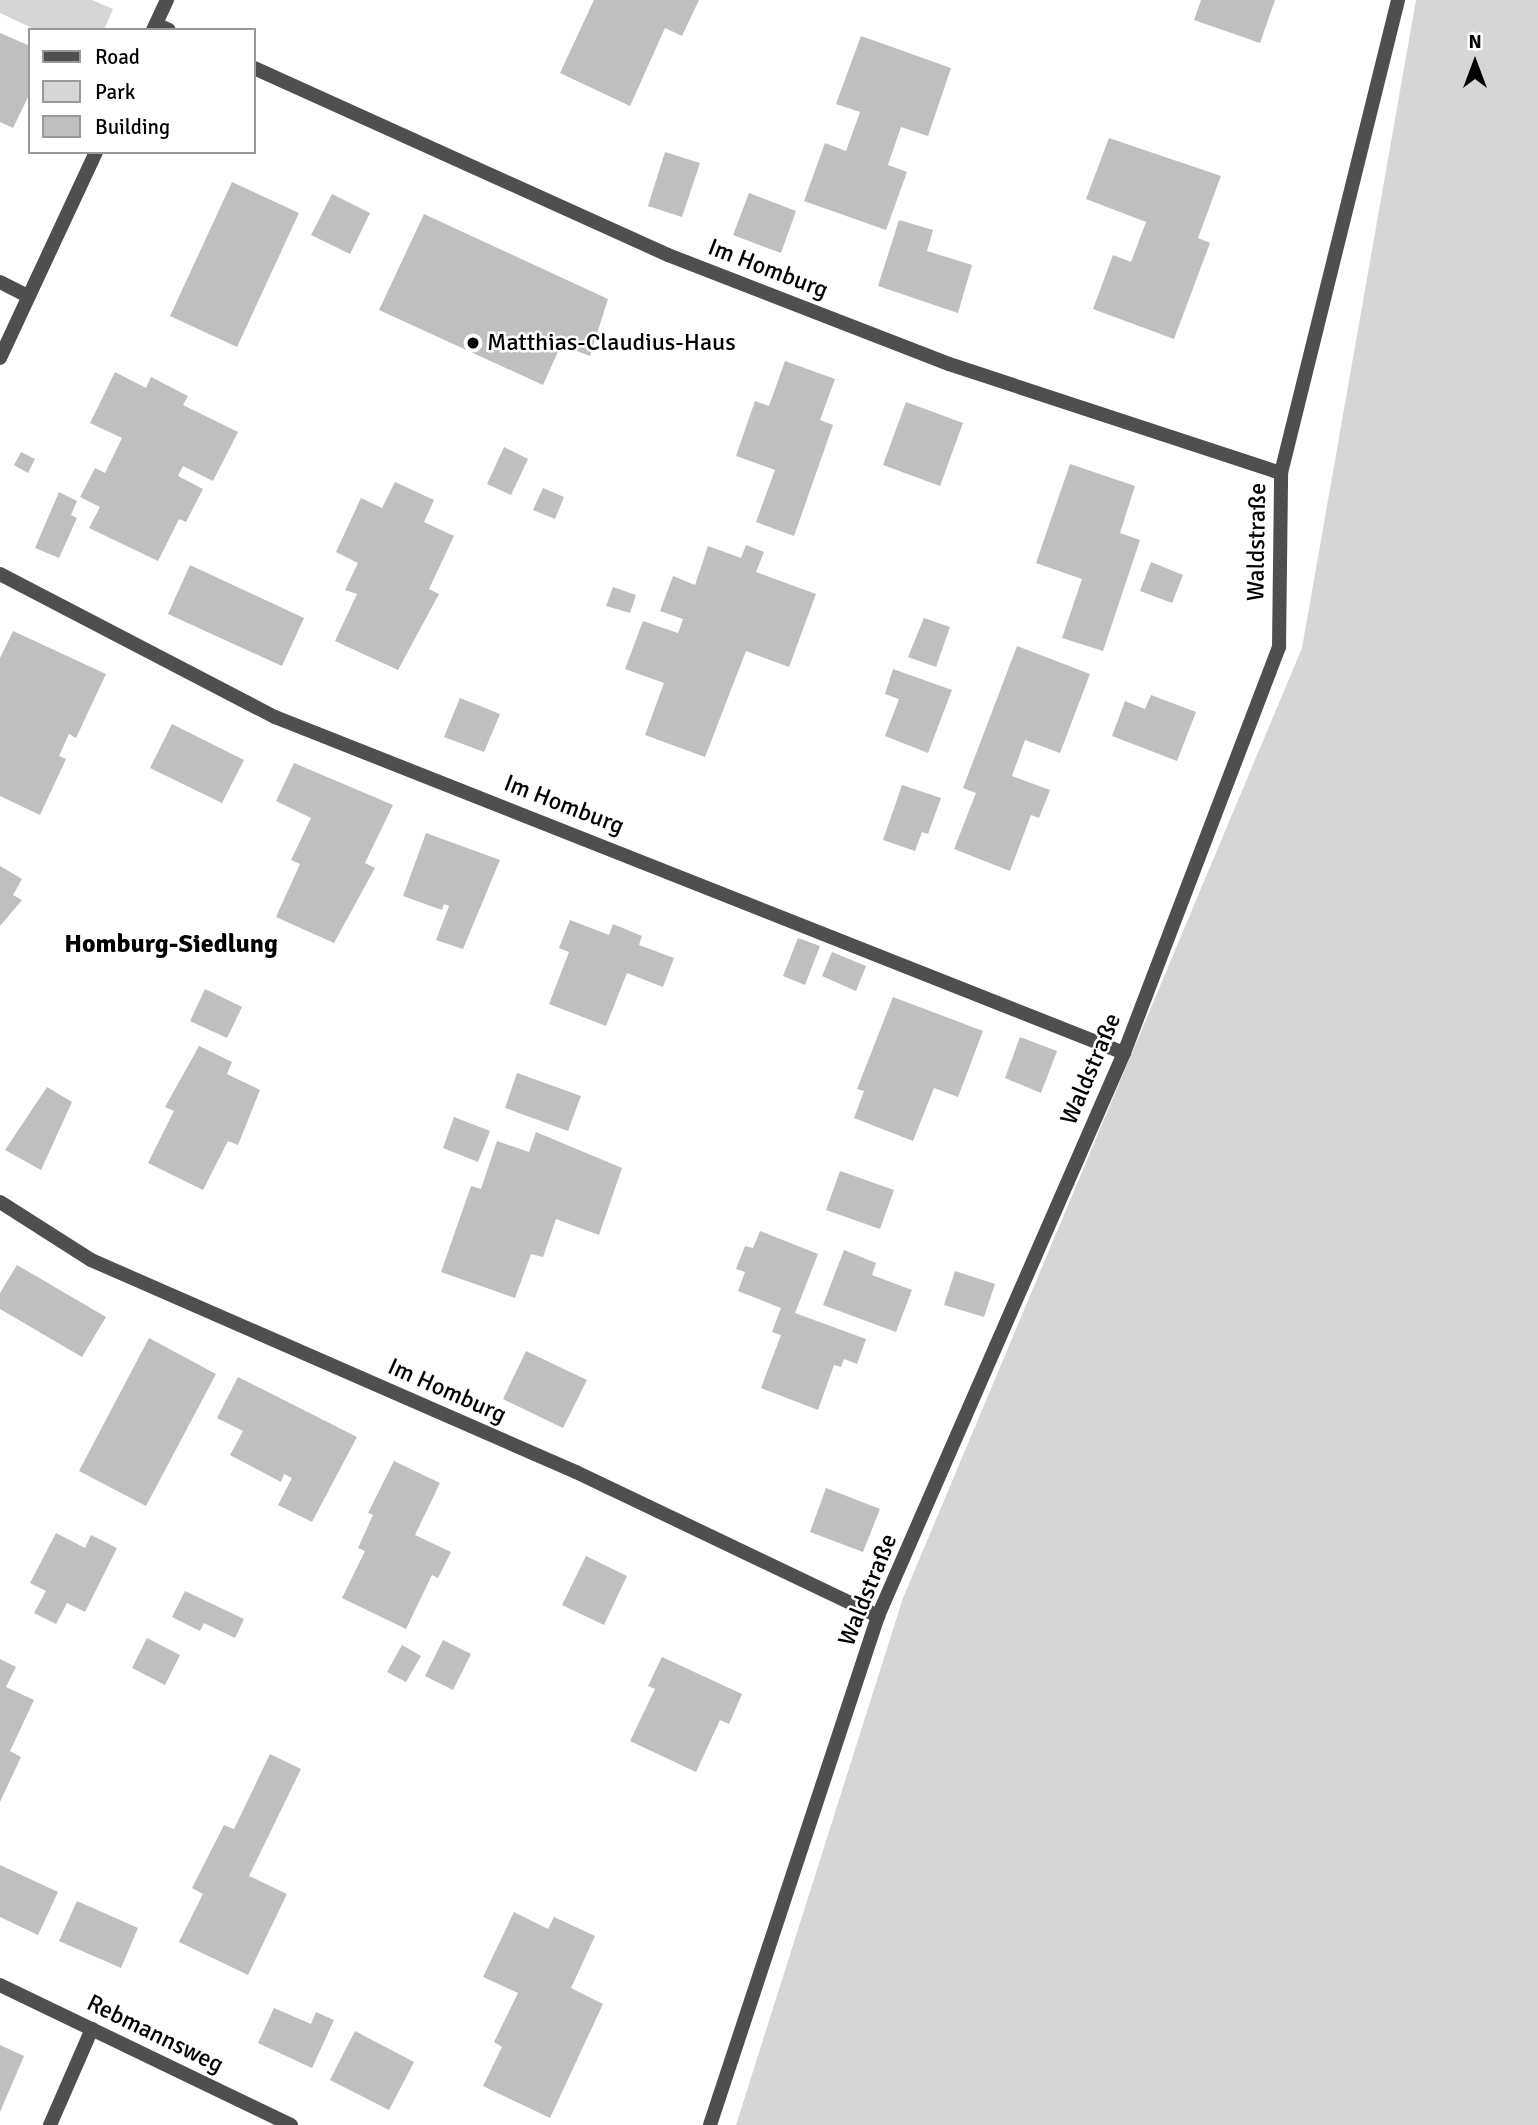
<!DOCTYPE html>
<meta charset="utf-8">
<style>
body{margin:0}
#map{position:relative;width:1538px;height:2125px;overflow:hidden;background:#fff;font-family:Signika,sans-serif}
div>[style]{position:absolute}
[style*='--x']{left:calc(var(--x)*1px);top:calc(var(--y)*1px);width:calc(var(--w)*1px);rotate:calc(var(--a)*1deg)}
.green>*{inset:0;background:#d6d6d6}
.building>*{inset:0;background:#bfbfbf}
.service>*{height:14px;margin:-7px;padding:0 7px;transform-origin:7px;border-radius:7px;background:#4f4f4f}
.minor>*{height:14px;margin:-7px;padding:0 7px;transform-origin:7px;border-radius:7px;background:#4f4f4f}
.dots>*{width:19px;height:19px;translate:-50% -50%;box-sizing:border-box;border:4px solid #fff;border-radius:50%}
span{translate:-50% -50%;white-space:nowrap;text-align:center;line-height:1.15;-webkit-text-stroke:5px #fff;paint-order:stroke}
.street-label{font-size:24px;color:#000}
.poi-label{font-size:24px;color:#000}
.left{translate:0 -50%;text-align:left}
.neighbourhood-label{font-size:26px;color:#000;font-weight:700}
.legend{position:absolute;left:28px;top:28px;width:228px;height:126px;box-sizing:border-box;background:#fff;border:2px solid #999;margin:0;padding:9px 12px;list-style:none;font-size:21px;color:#000}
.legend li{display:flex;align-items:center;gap:14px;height:35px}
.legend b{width:35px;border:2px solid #999}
.north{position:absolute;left:1440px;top:28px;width:70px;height:70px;-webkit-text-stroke:5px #fff;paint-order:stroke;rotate:0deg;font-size:19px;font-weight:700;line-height:28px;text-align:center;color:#000}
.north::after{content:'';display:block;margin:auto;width:24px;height:32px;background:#000;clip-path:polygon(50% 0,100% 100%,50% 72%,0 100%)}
</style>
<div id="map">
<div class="green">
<i style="clip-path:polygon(0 0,92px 0,113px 9px,104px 30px,36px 30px,0 13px)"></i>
<i style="clip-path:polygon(1416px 0,1538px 0,1538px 2125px,736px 2125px,903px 1598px,1302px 648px)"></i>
</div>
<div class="building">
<i style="clip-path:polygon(594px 0,699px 0,682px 36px,665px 28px,630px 106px,560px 73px)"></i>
<i style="clip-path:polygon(1201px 0,1275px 0,1260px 43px,1194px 20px)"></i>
<i style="clip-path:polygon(0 33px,30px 46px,30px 93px,13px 128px,0 122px)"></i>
<i style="clip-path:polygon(861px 36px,951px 68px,928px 136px,901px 127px,888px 165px,907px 172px,886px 230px,804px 201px,825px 143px,846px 151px,860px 112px,836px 104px)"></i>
<i style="clip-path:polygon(1109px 138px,1221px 176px,1198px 238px,1210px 243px,1174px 339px,1093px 309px,1113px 255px,1131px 262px,1146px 222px,1086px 199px)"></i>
<i style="clip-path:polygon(665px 152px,700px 163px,682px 217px,648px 206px)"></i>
<i style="clip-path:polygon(232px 182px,299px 213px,237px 347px,170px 316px)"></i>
<i style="clip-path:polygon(749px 193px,796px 211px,781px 253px,733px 235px)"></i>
<i style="clip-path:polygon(332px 194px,370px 213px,350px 254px,311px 235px)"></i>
<i style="clip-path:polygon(424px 214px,608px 299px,590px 356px,561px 345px,543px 385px,379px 310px)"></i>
<i style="clip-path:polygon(899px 220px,933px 230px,927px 251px,972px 265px,958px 313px,878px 286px)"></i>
<i style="clip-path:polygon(785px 361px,835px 379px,820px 420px,833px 425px,794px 536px,756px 522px,775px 470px,736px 456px,755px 401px,769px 406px)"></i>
<i style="clip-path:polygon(115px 372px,146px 388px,151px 377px,188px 396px,183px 405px,238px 432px,213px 481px,183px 466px,178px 476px,203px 489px,186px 522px,179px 519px,158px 561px,89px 528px,100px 507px,80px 497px,95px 468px,105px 473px,122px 438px,90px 423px)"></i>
<i style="clip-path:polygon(906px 402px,963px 423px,940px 486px,883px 465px)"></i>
<i style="clip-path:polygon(504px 447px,528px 459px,511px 495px,487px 484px)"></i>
<i style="clip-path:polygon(21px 452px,35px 459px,28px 473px,14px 465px)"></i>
<i style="clip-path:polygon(1070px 464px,1135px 486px,1120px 533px,1140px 540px,1103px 651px,1062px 638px,1082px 579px,1036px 563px)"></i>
<i style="clip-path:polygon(395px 482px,434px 500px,424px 522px,454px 536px,429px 589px,439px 594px,398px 670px,335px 641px,357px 594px,345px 590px,358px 563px,336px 552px,361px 498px,382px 508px)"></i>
<i style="clip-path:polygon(543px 488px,564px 497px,555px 519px,533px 510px)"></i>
<i style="clip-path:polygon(59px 492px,77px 501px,71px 515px,77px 518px,59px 558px,35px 548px)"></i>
<i style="clip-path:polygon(746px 545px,764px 552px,756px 572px,816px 594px,789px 667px,746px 651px,705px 757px,645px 735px,664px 683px,625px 669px,643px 621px,678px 633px,683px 619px,660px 611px,673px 576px,695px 585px,708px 546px,741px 558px)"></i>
<i style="clip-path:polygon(1151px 562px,1183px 575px,1172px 603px,1140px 591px)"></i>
<i style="clip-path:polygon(190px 565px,304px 618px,282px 666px,168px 614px)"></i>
<i style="clip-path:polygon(613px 587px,636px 595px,630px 613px,606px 606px)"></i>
<i style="clip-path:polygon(924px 618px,950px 627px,936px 667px,908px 657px)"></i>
<i style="clip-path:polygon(13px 631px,106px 674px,76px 738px,69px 734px,59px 756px,66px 759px,40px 815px,0 796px,0 658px)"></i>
<i style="clip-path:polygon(1017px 646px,1090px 674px,1060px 753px,1025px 740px,1012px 776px,1050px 790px,1039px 818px,1031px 815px,1010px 871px,954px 849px,976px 793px,963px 788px)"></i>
<i style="clip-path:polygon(893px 669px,952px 690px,928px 753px,885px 736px,899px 699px,885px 694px)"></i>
<i style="clip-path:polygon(1151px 695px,1196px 712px,1177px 761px,1112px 736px,1125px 701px,1145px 709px)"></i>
<i style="clip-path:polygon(460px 698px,500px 714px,484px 752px,444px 737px)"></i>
<i style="clip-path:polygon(172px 724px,244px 760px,222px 803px,150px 768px)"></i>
<i style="clip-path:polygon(294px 763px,393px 805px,365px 863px,375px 868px,334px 943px,276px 917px,300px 864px,291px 860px,311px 818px,276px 801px)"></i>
<i style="clip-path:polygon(902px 785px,941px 798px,928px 834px,922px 832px,915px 851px,883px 840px)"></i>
<i style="clip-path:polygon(426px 833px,500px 860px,463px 949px,436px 940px,449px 906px,444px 904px,442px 910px,403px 896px)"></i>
<i style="clip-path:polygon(0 866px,22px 879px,13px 895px,22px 900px,0 926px)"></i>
<i style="clip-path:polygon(570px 920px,609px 935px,613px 924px,642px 936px,639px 945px,674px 958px,663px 987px,627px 973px,606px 1026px,549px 1004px,569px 952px,559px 948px)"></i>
<i style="clip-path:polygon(798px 938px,820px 946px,805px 985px,783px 976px)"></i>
<i style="clip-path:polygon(832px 952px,866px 966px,856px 991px,822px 976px)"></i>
<i style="clip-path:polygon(205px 989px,242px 1007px,227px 1038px,190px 1021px)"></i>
<i style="clip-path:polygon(893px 997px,983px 1031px,958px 1097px,934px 1088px,913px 1141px,854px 1118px,864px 1091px,857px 1089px)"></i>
<i style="clip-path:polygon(1020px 1037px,1057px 1051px,1041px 1093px,1005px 1078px)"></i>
<i style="clip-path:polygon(199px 1046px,232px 1062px,227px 1074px,260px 1090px,238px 1145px,228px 1141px,203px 1190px,148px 1163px,174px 1111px,165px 1107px)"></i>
<i style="clip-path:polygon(517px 1073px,581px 1096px,568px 1131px,505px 1108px)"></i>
<i style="clip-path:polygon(47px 1087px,72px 1102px,41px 1170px,5px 1150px)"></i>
<i style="clip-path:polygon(454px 1117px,490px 1131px,478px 1162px,443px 1148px)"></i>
<i style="clip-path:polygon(536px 1132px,622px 1168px,599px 1235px,556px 1219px,543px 1257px,531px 1254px,515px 1298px,441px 1272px,471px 1186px,481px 1189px,497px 1141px,529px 1152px)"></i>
<i style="clip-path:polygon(840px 1171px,894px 1190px,880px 1229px,826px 1210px)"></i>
<i style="clip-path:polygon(760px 1231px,818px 1254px,795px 1313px,866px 1339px,857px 1364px,844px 1359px,841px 1367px,834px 1365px,818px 1410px,761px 1388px,781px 1335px,772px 1332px,781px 1308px,738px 1291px,745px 1272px,736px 1269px,745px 1246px,753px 1248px)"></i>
<i style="clip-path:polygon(844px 1250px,876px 1263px,872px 1275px,912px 1290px,896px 1332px,823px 1305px)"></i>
<i style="clip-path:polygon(17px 1265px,106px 1317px,82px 1357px,0 1309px,0 1293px)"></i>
<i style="clip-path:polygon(955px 1271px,995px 1284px,984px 1317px,944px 1305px)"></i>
<i style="clip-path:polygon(149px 1338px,216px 1374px,146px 1506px,79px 1471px)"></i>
<i style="clip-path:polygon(526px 1351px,587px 1380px,563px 1428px,503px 1399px)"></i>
<i style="clip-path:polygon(238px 1377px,357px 1437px,312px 1522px,278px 1505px,292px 1478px,284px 1474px,281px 1482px,230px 1455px,243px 1431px,217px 1418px)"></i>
<i style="clip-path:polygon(394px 1461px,440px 1483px,415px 1535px,451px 1552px,438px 1578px,432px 1575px,406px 1629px,342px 1598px,365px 1551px,358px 1548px,373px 1515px,368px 1513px)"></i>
<i style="clip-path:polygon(826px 1488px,880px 1509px,863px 1552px,810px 1532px)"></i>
<i style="clip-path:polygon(56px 1533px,85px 1548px,91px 1535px,117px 1548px,85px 1612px,67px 1603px,56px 1624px,34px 1613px,46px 1591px,30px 1583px)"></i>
<i style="clip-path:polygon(586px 1556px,627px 1576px,604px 1625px,562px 1605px)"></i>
<i style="clip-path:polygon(185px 1591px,244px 1619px,235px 1638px,204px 1623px,200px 1631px,172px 1617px)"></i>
<i style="clip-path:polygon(147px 1638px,180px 1655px,165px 1685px,132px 1668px)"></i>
<i style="clip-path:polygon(443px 1640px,471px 1654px,453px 1690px,425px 1676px)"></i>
<i style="clip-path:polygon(402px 1645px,421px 1656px,406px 1682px,387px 1672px)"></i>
<i style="clip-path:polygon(662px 1657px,742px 1694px,729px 1724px,720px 1720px,696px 1772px,630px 1741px,655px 1689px,648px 1686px)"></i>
<i style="clip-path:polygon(0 1659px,16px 1667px,6px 1687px,34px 1700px,10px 1751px,21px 1757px,0 1802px)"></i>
<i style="clip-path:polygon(270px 1754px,301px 1769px,249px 1876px,287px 1894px,248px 1975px,179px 1942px,203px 1894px,192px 1888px,224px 1825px,234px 1829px)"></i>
<i style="clip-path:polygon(0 1865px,58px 1892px,38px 1935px,0 1917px)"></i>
<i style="clip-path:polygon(77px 1901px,138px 1928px,121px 1968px,59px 1941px)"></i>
<i style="clip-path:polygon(514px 1912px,548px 1929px,554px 1917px,595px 1936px,571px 1988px,603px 2004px,550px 2118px,483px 2086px,502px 2047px,494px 2042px,518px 1993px,483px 1977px)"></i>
<i style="clip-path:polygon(274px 2008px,311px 2024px,316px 2012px,334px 2020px,312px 2068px,258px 2043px)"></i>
<i style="clip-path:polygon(355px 2031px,414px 2062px,389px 2110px,330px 2080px)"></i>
<i style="clip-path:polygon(0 2045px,24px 2056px,0 2112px)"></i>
</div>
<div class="service">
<i style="--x:50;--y:2125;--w:105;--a:-66.4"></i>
</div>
<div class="minor">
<i style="--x:156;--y:24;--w:14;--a:25"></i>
<i style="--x:153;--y:30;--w:33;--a:-65"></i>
<i style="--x:254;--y:68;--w:454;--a:24.3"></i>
<i style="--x:668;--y:255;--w:301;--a:21.2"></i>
<i style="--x:949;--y:364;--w:349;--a:18.2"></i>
<i style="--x:0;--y:282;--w:31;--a:27"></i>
<i style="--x:0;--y:358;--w:227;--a:-65"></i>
<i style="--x:0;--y:574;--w:310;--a:27.5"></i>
<i style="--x:275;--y:717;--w:913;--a:21.59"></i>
<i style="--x:0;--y:1202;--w:108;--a:32.5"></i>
<i style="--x:91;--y:1260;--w:529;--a:23.61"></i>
<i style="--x:576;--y:1472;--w:335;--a:25.5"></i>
<i style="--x:0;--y:1985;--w:323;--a:25.7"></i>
<i style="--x:710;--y:2125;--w:536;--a:-71.73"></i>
<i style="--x:878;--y:1616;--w:614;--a:-66.4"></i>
<i style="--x:1124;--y:1053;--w:435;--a:-69.1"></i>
<i style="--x:1279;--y:647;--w:174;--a:-89.3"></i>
<i style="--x:1281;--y:473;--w:487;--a:-76.1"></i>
</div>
<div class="dots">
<i style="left:473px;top:343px;background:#000"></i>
</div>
<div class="street-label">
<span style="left:768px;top:269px;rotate:21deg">Im Homburg</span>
<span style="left:1257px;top:542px;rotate:-89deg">Waldstraße</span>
<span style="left:564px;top:805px;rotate:21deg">Im Homburg</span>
<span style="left:1091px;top:1069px;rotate:-67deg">Waldstraße</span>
<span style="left:447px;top:1391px;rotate:24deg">Im Homburg</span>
<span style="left:868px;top:1590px;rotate:-68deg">Waldstraße</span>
<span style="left:155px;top:2034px;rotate:26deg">Rebmannsweg</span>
</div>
<div class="poi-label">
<span class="left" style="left:487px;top:343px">Matthias-Claudius-Haus</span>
</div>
<div class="neighbourhood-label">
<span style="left:171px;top:945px">Homburg-Siedlung</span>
</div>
<ul class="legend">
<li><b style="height:9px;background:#4f4f4f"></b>Road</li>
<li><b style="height:19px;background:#d6d6d6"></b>Park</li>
<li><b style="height:19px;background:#bfbfbf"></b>Building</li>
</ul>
<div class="north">N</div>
</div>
